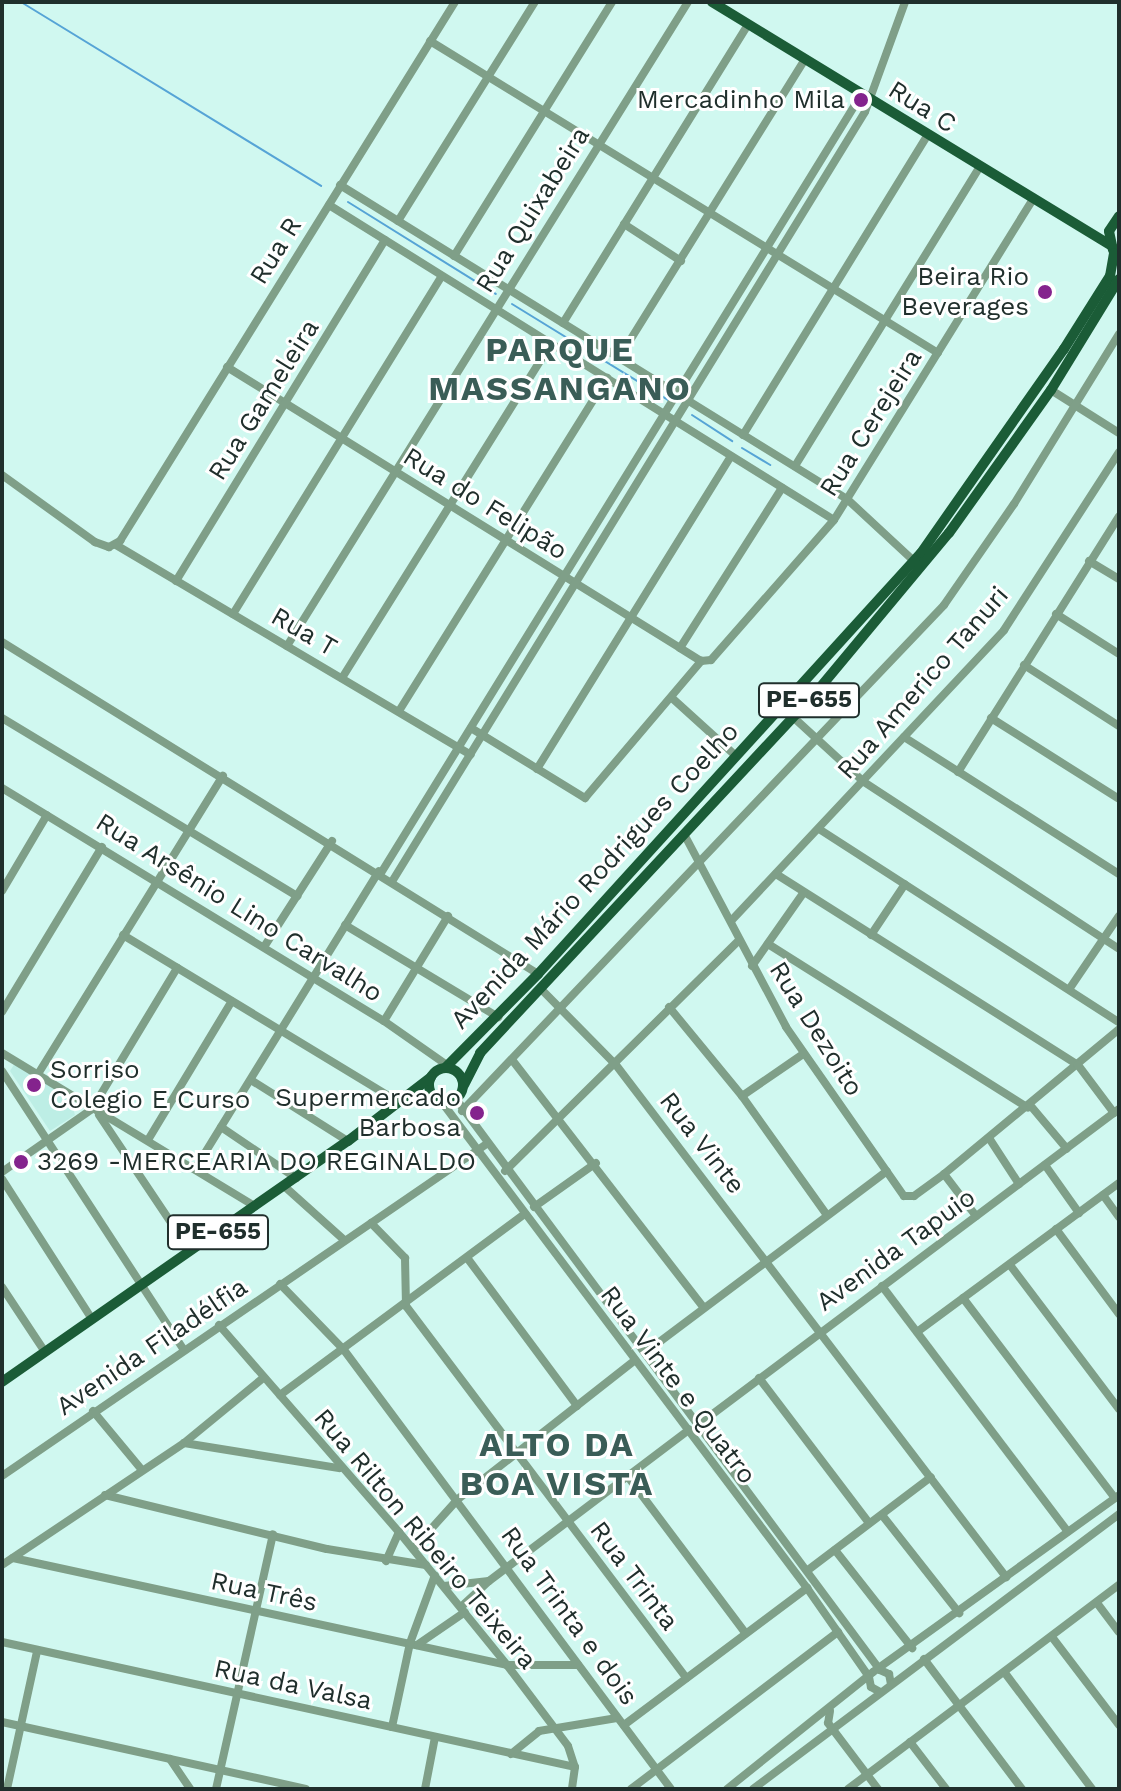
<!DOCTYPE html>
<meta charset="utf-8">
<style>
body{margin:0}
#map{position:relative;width:1121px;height:1791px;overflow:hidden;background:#d0f8f0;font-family:"Work Sans",sans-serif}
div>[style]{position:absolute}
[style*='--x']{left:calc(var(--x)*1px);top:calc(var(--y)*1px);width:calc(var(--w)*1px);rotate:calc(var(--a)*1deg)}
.built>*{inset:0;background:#bdeee5}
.stream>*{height:2px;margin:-1px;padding:0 1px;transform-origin:1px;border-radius:1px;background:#56a4d6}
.minor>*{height:8px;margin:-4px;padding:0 4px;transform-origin:4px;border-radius:4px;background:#7f9f88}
.major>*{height:10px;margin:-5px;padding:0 5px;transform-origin:5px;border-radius:5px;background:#1b5c37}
.major>.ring{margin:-5px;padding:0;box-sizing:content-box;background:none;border:10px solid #1b5c37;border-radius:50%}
.dots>*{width:22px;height:22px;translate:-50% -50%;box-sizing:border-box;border:4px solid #fff;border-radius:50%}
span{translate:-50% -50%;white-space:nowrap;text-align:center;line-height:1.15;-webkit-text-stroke:6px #fff;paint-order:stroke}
.shield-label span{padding:2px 6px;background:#fff;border:2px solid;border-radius:6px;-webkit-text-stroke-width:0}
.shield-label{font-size:24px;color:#202f2c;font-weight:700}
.poi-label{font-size:26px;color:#202f2c}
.right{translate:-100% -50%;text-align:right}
.left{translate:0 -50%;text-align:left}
.street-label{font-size:26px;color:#202f2c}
.district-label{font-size:34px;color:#3a5d57;font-weight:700;letter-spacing:2px}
.frame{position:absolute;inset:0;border:4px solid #202f2c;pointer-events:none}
</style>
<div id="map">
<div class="built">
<i style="clip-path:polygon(15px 1063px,70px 1098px,75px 1115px,50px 1131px,10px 1071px)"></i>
</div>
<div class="stream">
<i style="--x:21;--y:2;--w:352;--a:31.5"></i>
<i style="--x:348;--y:202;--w:174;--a:31.9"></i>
<i style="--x:512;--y:304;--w:183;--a:31.6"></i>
<i style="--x:692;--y:415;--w:48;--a:33"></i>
<i style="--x:742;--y:448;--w:33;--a:31"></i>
</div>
<div class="minor">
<i style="--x:430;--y:41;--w:596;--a:31.56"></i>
<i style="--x:340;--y:185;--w:596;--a:31.77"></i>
<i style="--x:847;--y:499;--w:91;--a:42.8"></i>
<i style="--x:329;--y:205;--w:595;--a:31.95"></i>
<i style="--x:398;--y:221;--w:258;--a:-58"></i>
<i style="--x:624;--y:224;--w:68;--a:33"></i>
<i style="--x:454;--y:256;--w:299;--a:-58.1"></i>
<i style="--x:563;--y:323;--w:351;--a:-58.2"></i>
<i style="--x:619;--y:358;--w:350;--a:-58.1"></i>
<i style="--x:227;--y:367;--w:533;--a:31.81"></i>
<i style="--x:680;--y:648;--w:25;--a:32"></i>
<i style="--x:701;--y:661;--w:10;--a:-6"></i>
<i style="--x:711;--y:660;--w:186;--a:-48.7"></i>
<i style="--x:834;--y:520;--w:375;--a:-58.2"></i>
<i style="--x:1051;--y:390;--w:80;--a:32.3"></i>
<i style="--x:743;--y:435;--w:351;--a:-58.4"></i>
<i style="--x:795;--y:466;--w:350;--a:-58.3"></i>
<i style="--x:2;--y:475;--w:115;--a:35.8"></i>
<i style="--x:95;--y:542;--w:15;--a:20"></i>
<i style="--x:109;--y:547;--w:13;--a:-29"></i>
<i style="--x:120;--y:541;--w:635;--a:-58.14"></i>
<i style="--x:116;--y:545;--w:412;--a:30.6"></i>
<i style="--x:1089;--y:561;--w:35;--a:31"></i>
<i style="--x:176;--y:581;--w:400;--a:-58.5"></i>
<i style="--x:233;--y:614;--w:397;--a:-58.3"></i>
<i style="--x:1056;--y:614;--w:75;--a:32.4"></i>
<i style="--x:2;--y:642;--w:630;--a:31.77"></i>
<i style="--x:287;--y:646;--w:759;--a:-58.09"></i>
<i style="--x:680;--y:648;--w:190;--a:-57.5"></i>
<i style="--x:1024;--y:665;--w:113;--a:32.7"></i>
<i style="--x:342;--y:678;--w:394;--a:-58"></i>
<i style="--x:672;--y:698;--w:86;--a:42.2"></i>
<i style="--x:399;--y:711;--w:393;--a:-58"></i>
<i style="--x:793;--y:717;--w:96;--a:42.5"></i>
<i style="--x:864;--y:782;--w:305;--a:33.2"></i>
<i style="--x:2;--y:718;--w:345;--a:31.1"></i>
<i style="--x:991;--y:718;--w:151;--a:32.3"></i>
<i style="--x:471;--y:728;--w:134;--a:31.6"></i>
<i style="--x:585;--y:798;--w:180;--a:-49.7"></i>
<i style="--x:904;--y:737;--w:255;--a:32.5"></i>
<i style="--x:537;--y:769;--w:368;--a:-58.2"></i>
<i style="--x:958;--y:772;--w:302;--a:-57.8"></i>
<i style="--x:2;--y:788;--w:447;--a:31.4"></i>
<i style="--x:384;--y:1021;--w:82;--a:35"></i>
<i style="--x:819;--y:829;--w:357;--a:32.8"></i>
<i style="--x:684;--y:834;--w:218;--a:62.1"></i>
<i style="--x:786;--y:1027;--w:206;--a:55.1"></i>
<i style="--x:904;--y:1196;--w:10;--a:0"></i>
<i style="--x:914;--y:1196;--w:37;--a:-36"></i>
<i style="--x:944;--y:1174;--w:227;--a:-39.6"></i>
<i style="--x:381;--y:873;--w:902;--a:-58.32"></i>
<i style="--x:855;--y:105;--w:14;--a:-30"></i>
<i style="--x:776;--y:874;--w:357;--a:32.3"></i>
<i style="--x:1078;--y:1065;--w:60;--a:53.1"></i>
<i style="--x:393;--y:880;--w:901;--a:-58.43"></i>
<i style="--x:865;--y:112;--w:117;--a:-70"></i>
<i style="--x:2;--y:891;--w:88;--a:-59.4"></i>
<i style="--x:731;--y:921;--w:399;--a:-46.8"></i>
<i style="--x:1004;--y:630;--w:212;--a:-57.1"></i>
<i style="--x:345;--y:925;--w:179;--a:31"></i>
<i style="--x:123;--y:935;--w:324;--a:31.2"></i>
<i style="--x:871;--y:935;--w:61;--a:-56.3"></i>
<i style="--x:768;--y:944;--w:307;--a:32.2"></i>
<i style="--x:264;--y:947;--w:126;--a:-57.3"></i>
<i style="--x:752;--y:966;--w:90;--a:-54.9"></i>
<i style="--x:1070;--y:988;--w:87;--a:-55.8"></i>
<i style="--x:542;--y:990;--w:105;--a:45.4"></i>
<i style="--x:616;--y:1065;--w:644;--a:52.7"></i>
<i style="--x:669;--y:1007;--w:115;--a:50.6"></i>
<i style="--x:742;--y:1096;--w:146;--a:54.5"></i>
<i style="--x:2;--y:1012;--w:193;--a:-58.8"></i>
<i style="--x:384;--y:1021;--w:123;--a:-58.6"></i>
<i style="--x:2;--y:1053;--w:296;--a:31.2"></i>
<i style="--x:513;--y:1061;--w:311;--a:52.3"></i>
<i style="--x:2;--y:1071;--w:332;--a:56.9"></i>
<i style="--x:38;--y:1074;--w:351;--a:-58.2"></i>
<i style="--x:251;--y:1080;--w:115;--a:32.2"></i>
<i style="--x:742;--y:1096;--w:74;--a:-34.5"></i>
<i style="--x:456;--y:1099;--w:711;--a:53.4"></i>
<i style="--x:880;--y:1670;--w:10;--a:24"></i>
<i style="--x:889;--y:1674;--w:10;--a:79"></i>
<i style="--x:441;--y:1101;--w:609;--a:53.07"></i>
<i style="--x:807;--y:1588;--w:108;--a:55.1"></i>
<i style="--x:869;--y:1677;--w:10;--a:79"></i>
<i style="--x:871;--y:1687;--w:10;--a:29"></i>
<i style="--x:1030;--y:1105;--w:57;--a:49.9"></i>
<i style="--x:462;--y:1111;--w:699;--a:-46.39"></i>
<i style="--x:944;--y:605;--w:123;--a:-55.3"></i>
<i style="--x:1014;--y:504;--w:200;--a:-58.3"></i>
<i style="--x:99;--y:1115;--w:164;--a:56.2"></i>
<i style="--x:221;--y:1127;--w:91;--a:34.2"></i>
<i style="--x:989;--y:1138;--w:55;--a:56.9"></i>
<i style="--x:148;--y:1140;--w:162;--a:-58.9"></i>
<i style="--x:1045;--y:1165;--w:59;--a:54.7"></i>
<i style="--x:195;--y:1169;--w:350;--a:-58.3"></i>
<i style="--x:505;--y:1171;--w:327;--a:-44.6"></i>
<i style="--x:2;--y:1172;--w:110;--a:-35"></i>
<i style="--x:92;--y:1109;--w:165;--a:-58.9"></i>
<i style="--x:944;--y:1174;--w:53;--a:52.7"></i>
<i style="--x:2;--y:1179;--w:166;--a:57.3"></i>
<i style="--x:284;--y:1186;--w:79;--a:41.9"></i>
<i style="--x:1103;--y:1195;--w:27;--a:54"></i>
<i style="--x:534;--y:1207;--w:76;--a:-35.4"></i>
<i style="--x:371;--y:1223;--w:49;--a:45.8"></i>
<i style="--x:405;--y:1258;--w:48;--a:88.8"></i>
<i style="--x:406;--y:1306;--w:466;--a:53"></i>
<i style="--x:1056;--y:1229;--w:106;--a:53.5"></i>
<i style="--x:468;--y:1259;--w:183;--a:53.4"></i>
<i style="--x:1010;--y:1265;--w:181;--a:52.9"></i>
<i style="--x:280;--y:1284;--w:92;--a:45.9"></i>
<i style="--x:344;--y:1350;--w:547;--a:53.32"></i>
<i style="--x:882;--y:1286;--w:308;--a:52.9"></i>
<i style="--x:2;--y:1287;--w:78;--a:56.5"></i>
<i style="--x:963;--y:1298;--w:251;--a:52.8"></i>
<i style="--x:219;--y:1325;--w:274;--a:49"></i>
<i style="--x:399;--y:1532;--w:171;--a:50.9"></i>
<i style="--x:507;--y:1665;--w:101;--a:53"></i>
<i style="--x:568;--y:1746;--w:22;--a:72"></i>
<i style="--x:575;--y:1767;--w:22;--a:98"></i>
<i style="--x:917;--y:1332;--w:251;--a:-36.4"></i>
<i style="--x:646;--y:1352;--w:301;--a:-36.9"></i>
<i style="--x:759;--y:1378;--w:182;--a:52.8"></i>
<i style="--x:280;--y:1395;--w:305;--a:-36.5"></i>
<i style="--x:93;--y:1411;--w:77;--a:50.3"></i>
<i style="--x:698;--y:1425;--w:526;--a:-36.89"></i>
<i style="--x:184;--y:1443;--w:157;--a:9.2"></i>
<i style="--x:2;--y:1476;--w:586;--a:-34.42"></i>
<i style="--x:629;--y:1478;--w:191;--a:53.1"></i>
<i style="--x:105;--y:1495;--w:228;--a:13.7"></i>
<i style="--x:327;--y:1549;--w:100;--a:9.2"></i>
<i style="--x:882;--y:1515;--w:125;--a:51.8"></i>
<i style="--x:413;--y:1549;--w:67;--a:-48"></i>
<i style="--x:458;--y:1499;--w:225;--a:-38.1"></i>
<i style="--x:835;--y:1550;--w:125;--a:51.8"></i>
<i style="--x:13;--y:1558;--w:505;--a:12.22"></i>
<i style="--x:507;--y:1665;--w:71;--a:0"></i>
<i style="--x:386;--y:1561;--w:32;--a:-66"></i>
<i style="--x:2;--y:1565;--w:219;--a:-33.8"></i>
<i style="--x:184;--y:1443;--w:101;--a:-39.4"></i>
<i style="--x:808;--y:1570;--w:154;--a:-37.1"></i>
<i style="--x:444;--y:1586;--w:45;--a:-6.3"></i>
<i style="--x:489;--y:1581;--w:251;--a:-37.1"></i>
<i style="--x:1097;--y:1603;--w:36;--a:53"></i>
<i style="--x:461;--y:1607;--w:38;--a:-43"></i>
<i style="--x:1052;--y:1637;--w:111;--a:52.7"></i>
<i style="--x:2;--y:1642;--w:586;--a:12.31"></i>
<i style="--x:417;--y:1645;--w:58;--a:-34.5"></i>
<i style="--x:924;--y:1659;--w:163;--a:53"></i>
<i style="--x:1005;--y:1673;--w:145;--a:53.1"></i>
<i style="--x:830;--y:1711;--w:12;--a:99"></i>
<i style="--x:828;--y:1723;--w:83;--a:52.9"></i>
<i style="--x:2;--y:1722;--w:311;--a:12.4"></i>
<i style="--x:624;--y:1725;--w:229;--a:-36.8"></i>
<i style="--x:392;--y:1727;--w:86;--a:-77.9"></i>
<i style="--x:410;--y:1643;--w:72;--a:-69.8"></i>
<i style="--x:910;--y:1742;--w:59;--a:52.5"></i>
<i style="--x:511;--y:1754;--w:36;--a:-39"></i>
<i style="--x:539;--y:1731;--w:79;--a:-9.5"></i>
<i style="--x:170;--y:1759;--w:36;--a:56"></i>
<i style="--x:7;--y:1789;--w:141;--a:-77.7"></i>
<i style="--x:216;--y:1789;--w:261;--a:-77.4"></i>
<i style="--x:425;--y:1789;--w:53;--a:-79.1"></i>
<i style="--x:631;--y:1789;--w:260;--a:-37.2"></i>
<i style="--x:727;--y:1789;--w:187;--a:-38.7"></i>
<i style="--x:873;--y:1672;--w:303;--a:-35.7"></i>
<i style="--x:753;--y:1789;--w:458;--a:-36.9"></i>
<i style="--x:848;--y:1789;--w:339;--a:-37"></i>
</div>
<div class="major">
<i style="--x:712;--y:2;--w:468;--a:31.4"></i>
<i style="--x:1113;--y:250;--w:19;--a:-102"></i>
<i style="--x:1109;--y:231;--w:18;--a:-56"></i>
<i style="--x:446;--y:1067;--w:131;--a:-45.3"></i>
<i style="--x:538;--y:974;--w:569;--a:-47.71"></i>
<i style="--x:921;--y:553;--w:249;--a:-55"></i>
<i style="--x:1064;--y:349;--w:86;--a:-57.8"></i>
<i style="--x:1110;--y:276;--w:23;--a:-80"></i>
<i class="ring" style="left:429px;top:1068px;width:24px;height:24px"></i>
<i style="--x:464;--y:1085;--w:36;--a:-63"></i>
<i style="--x:480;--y:1053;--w:488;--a:-47"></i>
<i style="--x:813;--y:696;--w:212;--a:-50.2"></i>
<i style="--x:949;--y:533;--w:176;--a:-54.5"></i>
<i style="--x:1051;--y:390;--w:130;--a:-58.5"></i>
<i style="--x:2;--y:1382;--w:422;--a:-34.9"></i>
<i style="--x:348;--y:1141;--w:105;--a:-37.6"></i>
</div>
<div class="dots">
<i style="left:861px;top:100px;background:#84238d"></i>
<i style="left:1045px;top:292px;background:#84238d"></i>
<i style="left:34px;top:1085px;background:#84238d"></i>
<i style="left:477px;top:1113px;background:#84238d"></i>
<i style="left:21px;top:1162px;background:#84238d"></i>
</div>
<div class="shield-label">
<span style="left:809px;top:700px">PE-655</span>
<span style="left:218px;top:1232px">PE-655</span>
</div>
<div class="poi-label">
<span class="right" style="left:845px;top:100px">Mercadinho Mila</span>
<span class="right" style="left:1029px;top:292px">Beira Rio<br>Beverages</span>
<span class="left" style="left:50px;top:1085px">Sorriso<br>Colegio E Curso</span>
<span class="right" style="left:461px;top:1113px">Supermercado<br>Barbosa</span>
<span class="left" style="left:37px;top:1162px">3269 -MERCEARIA DO REGINALDO</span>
</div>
<div class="street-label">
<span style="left:922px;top:107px;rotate:32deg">Rua C</span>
<span style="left:533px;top:210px;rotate:-58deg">Rua Quixabeira</span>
<span style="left:276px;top:251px;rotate:-58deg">Rua R</span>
<span style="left:264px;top:400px;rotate:-58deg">Rua Gameleira</span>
<span style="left:871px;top:423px;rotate:-58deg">Rua Cerejeira</span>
<span style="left:485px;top:504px;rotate:32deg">Rua do Felipão</span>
<span style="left:304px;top:632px;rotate:30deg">Rua T</span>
<span style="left:923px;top:683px;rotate:-49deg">Rua Americo Tanuri</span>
<span style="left:595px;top:876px;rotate:-47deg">Avenida Mário Rodrigues Coelho</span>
<span style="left:239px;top:908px;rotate:32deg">Rua Arsênio Lino Carvalho</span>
<span style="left:816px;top:1029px;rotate:58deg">Rua Dezoito</span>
<span style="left:702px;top:1143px;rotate:52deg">Rua Vinte</span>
<span style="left:896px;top:1250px;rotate:-36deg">Avenida Tapuio</span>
<span style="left:152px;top:1347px;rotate:-34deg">Avenida Filadélfia</span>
<span style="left:678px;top:1385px;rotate:53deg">Rua Vinte e Quatro</span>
<span style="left:425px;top:1539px;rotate:50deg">Rua Rilton Ribeiro Teixeira</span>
<span style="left:634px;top:1576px;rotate:53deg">Rua Trinta</span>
<span style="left:264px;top:1592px;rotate:12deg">Rua Três</span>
<span style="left:569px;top:1616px;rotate:54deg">Rua Trinta e dois</span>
<span style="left:293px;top:1685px;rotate:12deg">Rua da Valsa</span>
</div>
<div class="district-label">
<span style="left:560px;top:369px">PARQUE<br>MASSANGANO</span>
<span style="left:557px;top:1464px">ALTO DA<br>BOA VISTA</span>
</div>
<div class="frame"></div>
</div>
